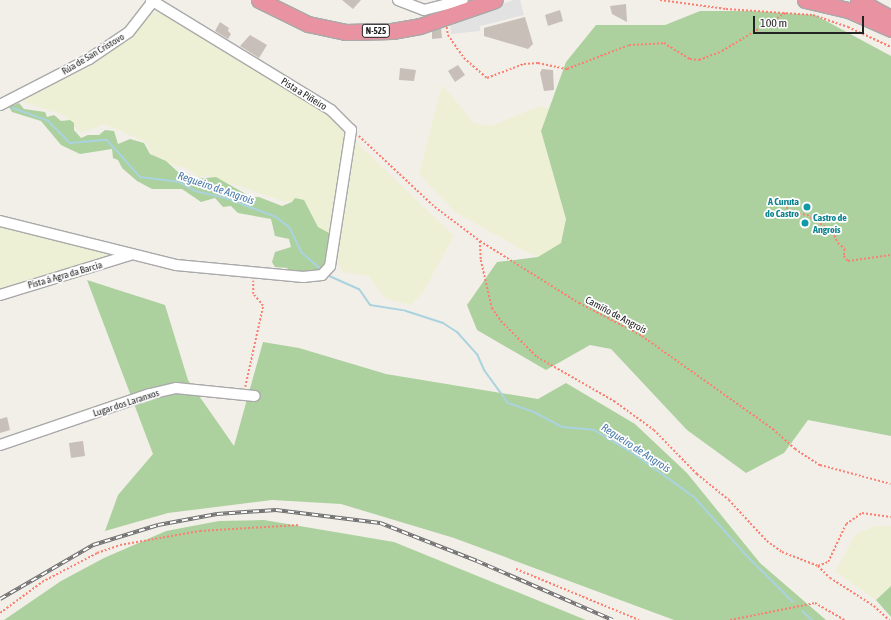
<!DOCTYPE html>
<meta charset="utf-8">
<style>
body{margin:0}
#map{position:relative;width:891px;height:620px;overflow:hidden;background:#f2efe9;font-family:"Asap Condensed",sans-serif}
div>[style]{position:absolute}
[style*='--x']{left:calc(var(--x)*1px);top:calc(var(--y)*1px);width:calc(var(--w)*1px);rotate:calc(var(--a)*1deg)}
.farmland>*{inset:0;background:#eef0d5}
.forest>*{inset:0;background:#add19e}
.parking>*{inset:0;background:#e2e2e2}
.stream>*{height:2px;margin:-1px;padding:0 1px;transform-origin:1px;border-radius:1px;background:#aad3df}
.building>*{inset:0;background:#c7bfb8}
.path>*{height:1.5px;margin-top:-0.75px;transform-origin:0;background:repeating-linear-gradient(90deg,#fa8072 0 2px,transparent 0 4px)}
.roads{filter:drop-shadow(1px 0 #a9a9a9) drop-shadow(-1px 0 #a9a9a9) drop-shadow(0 1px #a9a9a9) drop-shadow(0 -1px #a9a9a9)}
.minor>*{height:10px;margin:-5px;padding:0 5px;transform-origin:5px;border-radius:5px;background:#fff}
.highway>*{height:15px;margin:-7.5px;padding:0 7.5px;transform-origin:7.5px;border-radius:7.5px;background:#e892a2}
.rail>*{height:3.5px;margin-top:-1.75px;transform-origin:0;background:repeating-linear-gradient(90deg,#fff 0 6px,#707070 0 12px);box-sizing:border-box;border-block:1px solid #707070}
.dots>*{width:11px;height:11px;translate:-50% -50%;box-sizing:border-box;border:2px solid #fff;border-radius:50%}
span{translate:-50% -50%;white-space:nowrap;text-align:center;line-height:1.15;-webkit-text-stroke:3.5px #fff;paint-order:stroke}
.shield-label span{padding:1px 3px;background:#fff;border:1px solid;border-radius:3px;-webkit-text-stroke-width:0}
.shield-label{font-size:9px;color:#222;font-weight:700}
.street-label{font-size:10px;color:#222}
.culture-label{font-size:10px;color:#0d838f;font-weight:700}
.right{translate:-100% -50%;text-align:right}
.left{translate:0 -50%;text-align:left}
.water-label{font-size:11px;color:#4a7aab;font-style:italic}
.scale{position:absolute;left:753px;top:16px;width:111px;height:18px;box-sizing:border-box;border:2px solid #222;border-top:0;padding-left:5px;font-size:12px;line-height:14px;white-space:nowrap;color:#222;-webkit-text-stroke:3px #fff;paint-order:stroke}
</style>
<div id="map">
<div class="farmland">
<i style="clip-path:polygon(153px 12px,162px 13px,327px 114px,454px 236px,423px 292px,411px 305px,386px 299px,368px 276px,343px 272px,315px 228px,302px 201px,285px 202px,209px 176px,197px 177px,188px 169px,154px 158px,146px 142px,105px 124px,81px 133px,63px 115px,21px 101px,96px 61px,131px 38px)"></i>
<i style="clip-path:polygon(442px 85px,474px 123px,491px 126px,539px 106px,549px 109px,541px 131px,566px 219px,561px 243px,538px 257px,521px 249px,455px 212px,419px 174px)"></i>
<i style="clip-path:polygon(0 224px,113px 252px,114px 261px,0 295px)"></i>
<i style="clip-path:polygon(874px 526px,891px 526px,891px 586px,876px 600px,835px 572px,855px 535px)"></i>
</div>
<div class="forest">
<i style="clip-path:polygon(700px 11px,750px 11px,815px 15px,891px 56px,891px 436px,808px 420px,784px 453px,746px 473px,687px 430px,611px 349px,590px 345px,546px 370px,477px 330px,467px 305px,497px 262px,538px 257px,561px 243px,566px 219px,541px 131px,566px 62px,596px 25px,665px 25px)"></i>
<i style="clip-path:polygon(19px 103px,24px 109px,45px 112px,47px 117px,54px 115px,61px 121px,70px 120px,74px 123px,74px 130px,81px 138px,88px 135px,99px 135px,105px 130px,114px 131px,118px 144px,130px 139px,144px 143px,150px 154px,166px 161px,178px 172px,190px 175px,194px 179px,216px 177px,251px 197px,259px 197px,282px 206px,292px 202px,295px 198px,304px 200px,318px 227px,329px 233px,333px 232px,330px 255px,320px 273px,293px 273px,287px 268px,275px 267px,272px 262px,275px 252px,291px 247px,289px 239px,275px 236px,271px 219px,238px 213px,231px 206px,223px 207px,215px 198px,201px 202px,182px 189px,152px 189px,137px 181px,122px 168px,118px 160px,113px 158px,112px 149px,80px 154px,61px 145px,41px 121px,12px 112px,9px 107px)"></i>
<i style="clip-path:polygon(87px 280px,165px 305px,188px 380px,234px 446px,263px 342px,299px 348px,386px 374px,538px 399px,566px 383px,635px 424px,687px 473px,760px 563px,826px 620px,674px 620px,454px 538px,341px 504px,272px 500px,168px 513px,105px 531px,118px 495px,153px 454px)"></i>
<i style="clip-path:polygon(264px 520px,394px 542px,586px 620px,4px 620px,61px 581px,104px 558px,166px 531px,219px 521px)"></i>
<i style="clip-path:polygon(891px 586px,891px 617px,876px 600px)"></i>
</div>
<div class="parking">
<i style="clip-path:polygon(514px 0,520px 0,524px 15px,480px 26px,480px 31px,451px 34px,450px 22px)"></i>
</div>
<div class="stream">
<i style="--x:13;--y:108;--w:37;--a:20"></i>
<i style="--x:48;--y:121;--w:31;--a:45"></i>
<i style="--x:70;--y:143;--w:37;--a:-5"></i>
<i style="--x:107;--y:140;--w:50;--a:48.3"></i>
<i style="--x:140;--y:177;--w:39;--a:7"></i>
<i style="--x:179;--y:182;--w:18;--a:29"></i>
<i style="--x:195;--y:191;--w:35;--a:13"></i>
<i style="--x:229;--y:199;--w:50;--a:21"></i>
<i style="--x:276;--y:217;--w:16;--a:38"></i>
<i style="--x:289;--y:227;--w:28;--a:64"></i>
<i style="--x:301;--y:252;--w:28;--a:41"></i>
<i style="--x:327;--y:275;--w:35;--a:24"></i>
<i style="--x:359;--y:289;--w:19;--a:55"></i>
<i style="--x:370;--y:305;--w:36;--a:9"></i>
<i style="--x:406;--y:311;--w:39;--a:18"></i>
<i style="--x:443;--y:323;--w:17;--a:33"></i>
<i style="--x:457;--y:332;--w:30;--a:48"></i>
<i style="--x:477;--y:354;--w:17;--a:66"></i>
<i style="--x:484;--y:370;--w:41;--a:54"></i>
<i style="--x:508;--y:403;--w:28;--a:19"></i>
<i style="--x:534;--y:412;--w:32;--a:28"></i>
<i style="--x:562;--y:427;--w:32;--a:5"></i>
<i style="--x:594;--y:430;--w:47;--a:31"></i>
<i style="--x:634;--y:454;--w:74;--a:35.6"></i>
<i style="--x:694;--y:497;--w:78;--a:48.1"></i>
<i style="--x:746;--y:555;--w:66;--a:45"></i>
<i style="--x:802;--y:611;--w:13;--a:42"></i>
</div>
<div class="building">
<i style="clip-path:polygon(342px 0,361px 0,353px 9px)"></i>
<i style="clip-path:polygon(626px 4px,627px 22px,612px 14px,610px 6px)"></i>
<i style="clip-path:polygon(560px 10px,563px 21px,548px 26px,545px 15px)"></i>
<i style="clip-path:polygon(525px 17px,533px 44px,528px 49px,484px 36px,484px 28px)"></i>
<i style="clip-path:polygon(220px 22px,229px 28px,228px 31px,231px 34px,228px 39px,215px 31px)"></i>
<i style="clip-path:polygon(441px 28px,442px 38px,432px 39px,432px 31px)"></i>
<i style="clip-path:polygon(250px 35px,267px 45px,259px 58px,240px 46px)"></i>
<i style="clip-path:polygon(458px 65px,465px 75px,455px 82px,448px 71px)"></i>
<i style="clip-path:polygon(400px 68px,416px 70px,414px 81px,399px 80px)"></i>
<i style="clip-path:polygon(542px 69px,553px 70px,554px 90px,544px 91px,540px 73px)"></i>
<i style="clip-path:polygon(7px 417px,10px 430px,0 433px,0 419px)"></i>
<i style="clip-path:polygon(83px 441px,85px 456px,71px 458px,69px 443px)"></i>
</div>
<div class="path">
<i style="--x:660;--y:0;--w:67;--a:7.8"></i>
<i style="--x:726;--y:9;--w:87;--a:3.9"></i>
<i style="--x:813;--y:15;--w:37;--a:19"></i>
<i style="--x:848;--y:27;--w:47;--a:24.9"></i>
<i style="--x:447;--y:27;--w:8;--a:83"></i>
<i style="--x:448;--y:35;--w:28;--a:55"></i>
<i style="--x:464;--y:58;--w:30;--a:41"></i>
<i style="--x:487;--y:78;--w:40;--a:-21"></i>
<i style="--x:524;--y:64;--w:14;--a:-4"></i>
<i style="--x:538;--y:63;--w:30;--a:12"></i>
<i style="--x:567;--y:69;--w:66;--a:-21.2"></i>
<i style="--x:629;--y:45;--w:35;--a:-3"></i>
<i style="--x:664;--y:43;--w:31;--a:32"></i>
<i style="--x:690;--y:59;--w:9;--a:6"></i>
<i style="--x:699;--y:60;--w:25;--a:-21"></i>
<i style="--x:722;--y:51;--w:76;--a:-31"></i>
<i style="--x:359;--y:136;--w:104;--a:43.1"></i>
<i style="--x:435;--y:207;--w:56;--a:37.1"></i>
<i style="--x:480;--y:241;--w:117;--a:32.1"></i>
<i style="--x:579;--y:303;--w:71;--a:27.6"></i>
<i style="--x:642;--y:336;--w:161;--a:35.4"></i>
<i style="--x:773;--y:429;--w:30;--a:42"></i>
<i style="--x:795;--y:449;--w:30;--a:33"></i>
<i style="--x:820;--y:465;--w:73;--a:15"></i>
<i style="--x:783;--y:205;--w:14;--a:34"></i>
<i style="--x:795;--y:213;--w:12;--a:9"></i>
<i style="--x:807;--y:215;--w:31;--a:33"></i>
<i style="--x:833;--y:232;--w:12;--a:66"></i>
<i style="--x:838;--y:243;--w:9;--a:41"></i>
<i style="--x:845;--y:249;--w:7;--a:98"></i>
<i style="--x:844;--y:256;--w:6;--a:51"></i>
<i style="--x:848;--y:261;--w:43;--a:-7.9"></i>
<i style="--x:480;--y:241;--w:19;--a:87"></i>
<i style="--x:481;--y:260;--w:49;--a:77.1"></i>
<i style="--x:492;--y:308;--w:16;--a:55"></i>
<i style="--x:501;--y:321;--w:51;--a:45"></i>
<i style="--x:537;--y:357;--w:89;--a:29.7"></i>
<i style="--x:614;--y:401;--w:49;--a:35.9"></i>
<i style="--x:654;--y:430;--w:62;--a:45.7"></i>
<i style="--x:697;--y:474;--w:41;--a:39.1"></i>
<i style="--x:729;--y:500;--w:56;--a:47.2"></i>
<i style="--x:767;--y:541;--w:19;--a:36"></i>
<i style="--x:782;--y:552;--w:39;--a:21"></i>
<i style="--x:818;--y:566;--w:17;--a:45"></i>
<i style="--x:830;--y:578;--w:52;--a:32.5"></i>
<i style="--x:874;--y:606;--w:21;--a:43"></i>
<i style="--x:245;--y:387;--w:83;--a:-77.5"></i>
<i style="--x:263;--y:306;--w:16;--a:-130"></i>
<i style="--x:253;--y:294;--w:13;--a:-90"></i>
<i style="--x:818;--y:566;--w:11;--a:-22"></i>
<i style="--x:828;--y:562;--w:42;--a:-64.7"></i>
<i style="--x:846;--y:524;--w:19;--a:-35"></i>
<i style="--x:862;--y:513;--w:29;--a:8"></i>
<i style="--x:516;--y:569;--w:133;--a:22.5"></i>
<i style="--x:0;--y:613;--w:52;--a:-36.4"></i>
<i style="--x:42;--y:582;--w:62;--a:-27.8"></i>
<i style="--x:97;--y:553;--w:24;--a:-19"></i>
<i style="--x:120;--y:545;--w:81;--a:-9.9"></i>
<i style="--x:200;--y:531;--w:99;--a:-3.5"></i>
<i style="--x:730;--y:620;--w:87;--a:-11.3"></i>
<i style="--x:815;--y:603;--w:34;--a:30"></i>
</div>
<div class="roads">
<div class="minor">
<i style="--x:398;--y:0;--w:28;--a:21"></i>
<i style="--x:424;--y:10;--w:40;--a:-14.4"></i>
<i style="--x:0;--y:105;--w:100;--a:-27.3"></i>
<i style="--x:89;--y:59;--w:48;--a:-34"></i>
<i style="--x:129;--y:32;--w:41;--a:-52"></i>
<i style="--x:0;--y:221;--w:181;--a:14"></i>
<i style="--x:176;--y:265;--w:128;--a:5.4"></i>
<i style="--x:303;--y:277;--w:19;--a:-6"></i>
<i style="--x:322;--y:275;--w:12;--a:-48"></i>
<i style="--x:330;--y:266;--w:138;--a:-81.2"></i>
<i style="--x:351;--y:130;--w:28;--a:-135"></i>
<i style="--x:331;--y:110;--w:211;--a:-148.6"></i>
<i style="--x:0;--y:295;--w:136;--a:-17.1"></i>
<i style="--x:0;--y:445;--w:158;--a:-18.8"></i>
<i style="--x:150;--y:394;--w:27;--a:-13"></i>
<i style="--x:176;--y:388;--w:79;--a:5.8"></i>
</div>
<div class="highway">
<i style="--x:259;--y:0;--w:55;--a:26.1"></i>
<i style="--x:308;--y:24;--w:38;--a:12"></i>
<i style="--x:345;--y:32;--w:47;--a:-1.2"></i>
<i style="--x:392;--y:31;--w:28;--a:-10"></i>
<i style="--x:420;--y:26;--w:79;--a:-19.1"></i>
<i style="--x:805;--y:0;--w:44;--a:13.1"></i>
<i style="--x:848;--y:10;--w:47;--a:23.8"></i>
<i style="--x:858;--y:0;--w:38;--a:29"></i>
</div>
</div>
<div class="rail">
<i style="--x:0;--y:599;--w:108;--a:-30.1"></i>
<i style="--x:93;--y:545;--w:68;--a:-17.1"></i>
<i style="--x:158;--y:525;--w:60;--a:-10.6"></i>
<i style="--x:217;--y:514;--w:59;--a:-3.9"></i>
<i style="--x:276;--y:510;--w:105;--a:7.1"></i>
<i style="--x:380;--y:523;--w:104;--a:21.4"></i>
<i style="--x:477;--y:561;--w:148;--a:23.5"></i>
</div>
<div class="dots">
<i style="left:807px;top:207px;background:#0f9aa8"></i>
<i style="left:805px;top:223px;background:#0f9aa8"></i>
</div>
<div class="shield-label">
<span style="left:376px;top:31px">N-525</span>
</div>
<div class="street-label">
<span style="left:93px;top:54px;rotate:-31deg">Rúa de San Cristovo</span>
<span style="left:304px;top:94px;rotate:32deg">Pista a Piñeiro</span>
<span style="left:65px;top:275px;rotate:-16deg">Pista á Agra da Barcia</span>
<span style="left:616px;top:315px;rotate:28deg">Camiño de Angrois</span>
<span style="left:126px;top:403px;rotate:-18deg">Lugar dos Laranxos</span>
</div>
<div class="culture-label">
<span class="right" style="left:799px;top:207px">A Curuta<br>do Castro</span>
<span class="left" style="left:813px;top:223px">Castro de<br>Angrois</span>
</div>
<div class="water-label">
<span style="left:216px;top:188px;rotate:19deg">Regueiro de Angrois</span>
<span style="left:636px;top:448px;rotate:33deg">Regueiro de Angrois</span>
</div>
<div class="scale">100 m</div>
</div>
